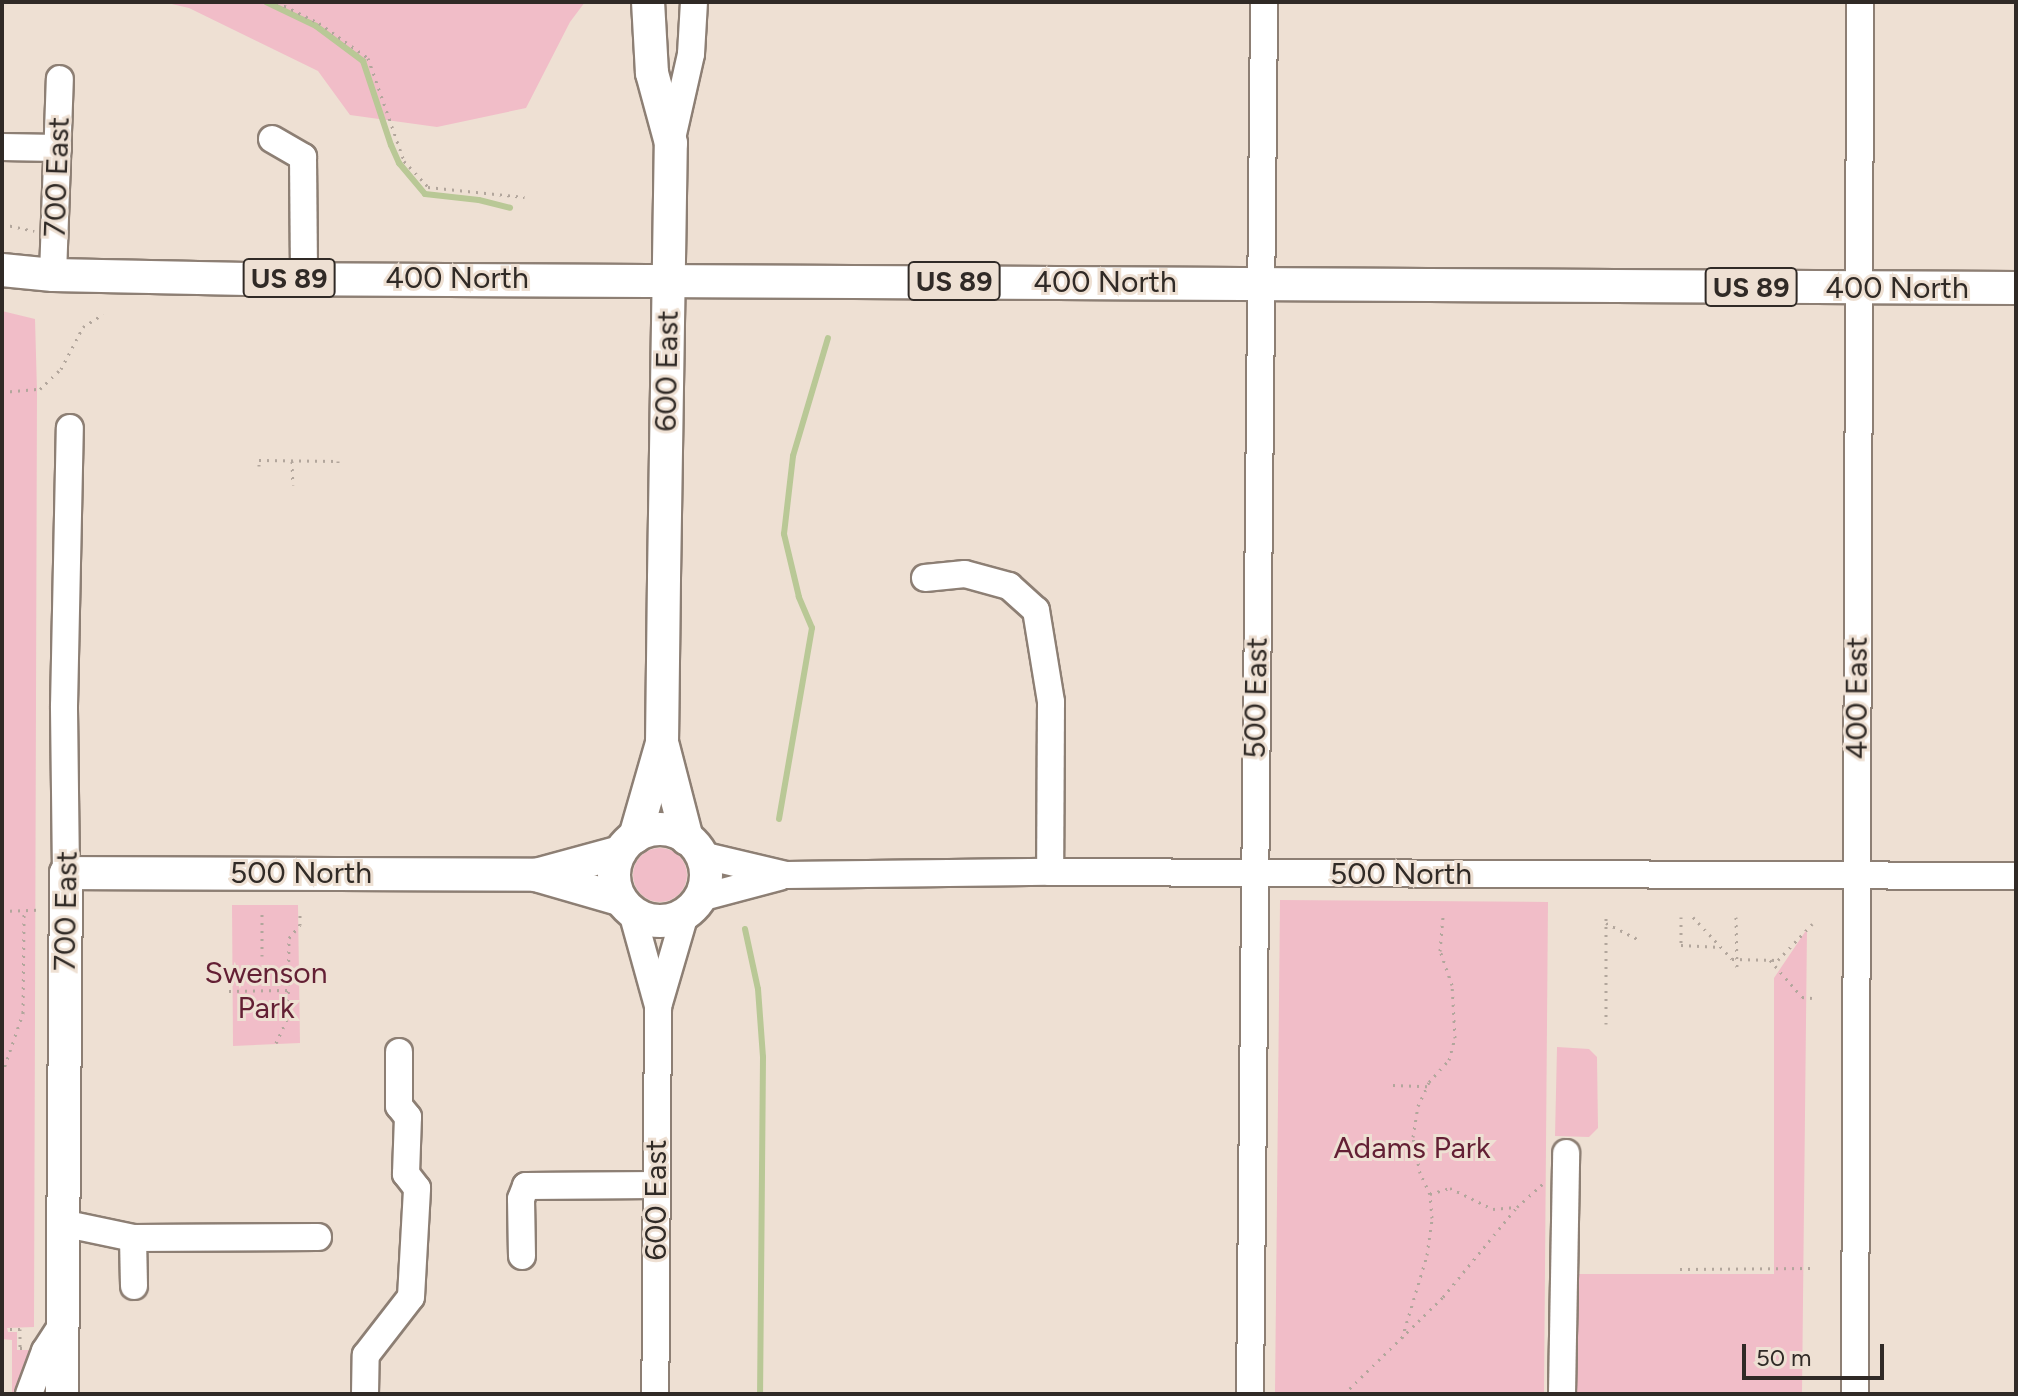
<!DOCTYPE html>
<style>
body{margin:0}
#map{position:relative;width:2018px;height:1396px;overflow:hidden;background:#eee0d3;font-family:Figtree,sans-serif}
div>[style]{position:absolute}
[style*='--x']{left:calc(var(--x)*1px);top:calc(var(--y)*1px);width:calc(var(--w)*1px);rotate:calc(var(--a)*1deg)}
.green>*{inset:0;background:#f1bdc8}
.round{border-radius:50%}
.stream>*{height:6px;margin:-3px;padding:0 3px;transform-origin:3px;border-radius:3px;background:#b9c896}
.path>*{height:3px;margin-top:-1.5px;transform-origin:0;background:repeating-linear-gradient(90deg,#b2a69c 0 2px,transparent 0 8px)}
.roads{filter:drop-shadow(2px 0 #8d7f74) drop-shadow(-2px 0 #8d7f74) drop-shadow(0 2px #8d7f74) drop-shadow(0 -2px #8d7f74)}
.minor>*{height:26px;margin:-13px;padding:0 13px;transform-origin:13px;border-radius:13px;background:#fff}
.major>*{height:32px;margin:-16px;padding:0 16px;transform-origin:16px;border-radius:16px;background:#fff}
.major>.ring{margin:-16px;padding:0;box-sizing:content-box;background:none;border:32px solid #fff;border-radius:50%}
span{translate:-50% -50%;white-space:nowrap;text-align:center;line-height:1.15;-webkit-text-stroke:6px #eee0d3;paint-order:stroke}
.shield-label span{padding:2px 6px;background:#eee0d3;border:2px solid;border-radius:6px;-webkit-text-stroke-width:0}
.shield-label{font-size:28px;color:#302a26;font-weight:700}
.street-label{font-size:30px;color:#302a26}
.park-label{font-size:30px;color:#631f34}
.frame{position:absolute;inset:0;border:4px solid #302a26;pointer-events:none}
.scale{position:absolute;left:1742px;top:1344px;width:142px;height:36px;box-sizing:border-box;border:4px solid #302a26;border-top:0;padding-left:10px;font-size:24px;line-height:28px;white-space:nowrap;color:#302a26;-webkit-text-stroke:6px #eee0d3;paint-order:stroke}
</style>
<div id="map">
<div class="green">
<i style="clip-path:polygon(163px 2px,585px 2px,570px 22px,526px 108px,437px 127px,350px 115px,318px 71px,189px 8px)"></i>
<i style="clip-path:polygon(2px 311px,35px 319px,37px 391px,34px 1327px,7px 1328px,8px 1332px,17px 1332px,17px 1350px,38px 1350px,23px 1394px,12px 1394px,12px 1340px,2px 1339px)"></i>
<i class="round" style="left:633px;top:848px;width:54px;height:54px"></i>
<i style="clip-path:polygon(1280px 900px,1548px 902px,1544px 1394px,1275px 1394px)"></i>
<i style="clip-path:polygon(232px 905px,298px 905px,300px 1043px,233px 1046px)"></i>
<i style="clip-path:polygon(1807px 929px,1802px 1394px,1573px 1394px,1574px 1274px,1774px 1274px,1774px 978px)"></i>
<i style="clip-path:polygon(1557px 1047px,1589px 1049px,1597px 1057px,1598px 1128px,1589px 1137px,1555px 1136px)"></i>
</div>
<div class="stream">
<i style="--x:266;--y:2;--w:55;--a:25.6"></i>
<i style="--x:316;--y:26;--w:59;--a:36.7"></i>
<i style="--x:363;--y:61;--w:89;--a:71.6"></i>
<i style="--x:391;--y:145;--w:20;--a:66"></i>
<i style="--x:399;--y:163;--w:40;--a:50"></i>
<i style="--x:425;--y:194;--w:54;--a:6.3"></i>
<i style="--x:479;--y:200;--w:32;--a:14"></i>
<i style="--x:779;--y:819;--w:194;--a:-80.2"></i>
<i style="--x:812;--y:628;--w:34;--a:-113"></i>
<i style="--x:799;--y:597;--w:65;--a:-103.4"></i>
<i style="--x:784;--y:534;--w:79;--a:-83.4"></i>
<i style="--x:793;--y:456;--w:123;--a:-73.5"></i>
<i style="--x:745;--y:929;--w:61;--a:77.8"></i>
<i style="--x:758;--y:989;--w:68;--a:85.8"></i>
<i style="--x:763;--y:1057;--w:337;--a:90.5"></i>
</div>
<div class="path">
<i style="--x:277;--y:2;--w:47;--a:26.6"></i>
<i style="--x:319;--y:23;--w:60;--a:35.5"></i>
<i style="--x:368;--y:58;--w:109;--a:70.7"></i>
<i style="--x:404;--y:161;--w:35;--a:47"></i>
<i style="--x:428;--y:187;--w:97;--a:5.9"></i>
<i style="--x:2;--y:224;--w:33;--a:12"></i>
<i style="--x:2;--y:392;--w:38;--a:-5"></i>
<i style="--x:40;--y:389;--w:29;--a:-44"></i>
<i style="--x:61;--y:369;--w:47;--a:-62.4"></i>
<i style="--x:83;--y:327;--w:24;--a:-33"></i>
<i style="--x:292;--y:461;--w:24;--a:88"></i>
<i style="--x:259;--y:466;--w:6;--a:-90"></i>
<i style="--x:259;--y:460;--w:79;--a:0.7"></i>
<i style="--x:338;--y:461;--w:6;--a:90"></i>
<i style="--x:2;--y:911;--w:35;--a:-2"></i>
<i style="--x:1681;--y:917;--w:28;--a:90"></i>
<i style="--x:1681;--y:945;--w:40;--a:2.9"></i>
<i style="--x:1693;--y:917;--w:57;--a:47.1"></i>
<i style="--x:1732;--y:959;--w:46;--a:1.2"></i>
<i style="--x:1778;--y:960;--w:50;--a:-46.6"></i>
<i style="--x:1736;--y:917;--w:53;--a:88.9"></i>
<i style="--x:1606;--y:923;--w:35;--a:27"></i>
<i style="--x:262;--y:956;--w:45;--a:-90"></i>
<i style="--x:1770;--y:960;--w:49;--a:49.1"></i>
<i style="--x:1802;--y:997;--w:10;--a:6"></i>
<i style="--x:229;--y:991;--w:60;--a:-1"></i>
<i style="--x:1606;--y:1024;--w:108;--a:-90"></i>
<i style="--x:276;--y:1043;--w:29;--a:-65"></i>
<i style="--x:288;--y:1017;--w:79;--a:-89.3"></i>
<i style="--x:289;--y:938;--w:17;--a:-50"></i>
<i style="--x:300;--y:925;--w:13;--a:-90"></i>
<i style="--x:2;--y:1074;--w:65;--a:-71"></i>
<i style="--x:23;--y:1013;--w:103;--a:-89.4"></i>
<i style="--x:1393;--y:1085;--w:34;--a:2"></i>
<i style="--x:1430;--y:1194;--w:21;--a:-17"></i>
<i style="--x:1450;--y:1188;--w:48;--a:26"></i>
<i style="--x:1493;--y:1209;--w:23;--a:-5"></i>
<i style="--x:1680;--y:1269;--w:131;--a:-0.4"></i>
<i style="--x:2;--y:1329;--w:18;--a:0"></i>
<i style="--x:20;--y:1329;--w:19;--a:90"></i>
<i style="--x:20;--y:1348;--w:4;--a:0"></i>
<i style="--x:1402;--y:1338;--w:87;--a:-73.2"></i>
<i style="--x:1427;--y:1255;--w:37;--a:-82"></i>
<i style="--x:1432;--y:1218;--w:24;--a:-95"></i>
<i style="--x:1430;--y:1194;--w:23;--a:-115"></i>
<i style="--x:1420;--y:1173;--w:37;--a:-101"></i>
<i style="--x:1413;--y:1137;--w:31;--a:-81"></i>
<i style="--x:1418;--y:1106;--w:26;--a:-65"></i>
<i style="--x:1429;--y:1082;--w:30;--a:-48"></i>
<i style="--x:1449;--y:1060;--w:23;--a:-75"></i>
<i style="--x:1455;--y:1038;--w:53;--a:-93.2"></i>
<i style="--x:1452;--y:985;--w:36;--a:-109"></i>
<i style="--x:1440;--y:951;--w:36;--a:-85"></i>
<i style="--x:1344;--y:1394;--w:139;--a:-44.4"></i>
<i style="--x:1443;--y:1297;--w:117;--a:-50.6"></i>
<i style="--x:1517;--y:1207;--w:36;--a:-42"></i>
</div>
<div class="roads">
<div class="minor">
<i style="--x:272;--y:139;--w:36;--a:30"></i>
<i style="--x:303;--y:157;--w:121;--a:89.5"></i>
<i style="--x:671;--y:143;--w:91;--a:-77.3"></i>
<i style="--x:691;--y:54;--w:52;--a:-86.7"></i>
<i style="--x:2;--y:147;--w:56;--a:1"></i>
<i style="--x:53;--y:275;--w:196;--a:-88"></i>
<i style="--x:925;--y:578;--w:40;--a:-5.7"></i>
<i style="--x:965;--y:574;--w:46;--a:15.3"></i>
<i style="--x:1009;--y:586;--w:36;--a:42"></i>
<i style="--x:1036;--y:610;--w:93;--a:80.7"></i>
<i style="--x:1051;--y:702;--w:170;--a:90.3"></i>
<i style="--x:701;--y:855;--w:87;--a:13.2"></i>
<i style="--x:786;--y:875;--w:264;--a:-0.7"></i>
<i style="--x:1050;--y:872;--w:966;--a:0.24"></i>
<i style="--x:66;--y:873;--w:167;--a:-90.7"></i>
<i style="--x:64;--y:706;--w:278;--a:-88.8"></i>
<i style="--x:700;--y:898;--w:82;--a:-14.9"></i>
<i style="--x:632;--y:912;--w:98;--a:74.5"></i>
<i style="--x:658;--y:1006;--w:388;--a:90.4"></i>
<i style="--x:659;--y:1003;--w:93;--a:-73.7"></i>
<i style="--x:62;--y:1223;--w:73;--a:11.9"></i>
<i style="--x:133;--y:1238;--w:185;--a:-0.3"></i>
<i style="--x:133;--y:1238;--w:48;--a:88.8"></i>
<i style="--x:522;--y:1256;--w:57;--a:-91"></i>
<i style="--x:521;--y:1199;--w:14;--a:-69"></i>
<i style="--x:526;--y:1186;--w:130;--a:-0.4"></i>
<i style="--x:29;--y:1394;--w:46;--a:-69.6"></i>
<i style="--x:45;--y:1351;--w:30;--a:-57"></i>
<i style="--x:365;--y:1394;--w:39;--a:-89"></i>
<i style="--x:366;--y:1355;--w:73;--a:-52.2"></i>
<i style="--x:411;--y:1297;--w:109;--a:-86.8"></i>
<i style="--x:417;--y:1188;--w:18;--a:-128"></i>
<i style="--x:406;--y:1174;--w:57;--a:-88"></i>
<i style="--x:408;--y:1117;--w:14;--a:-129"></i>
<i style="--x:399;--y:1106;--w:54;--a:-90"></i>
<i style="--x:1250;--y:1394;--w:1392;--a:-89.42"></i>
<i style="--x:1562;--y:1394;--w:241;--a:-89"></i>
<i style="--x:1855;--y:1394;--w:1392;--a:-89.79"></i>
</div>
<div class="major">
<i style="--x:2;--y:270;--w:51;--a:5.6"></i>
<i style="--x:53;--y:275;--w:194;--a:1.2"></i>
<i style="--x:247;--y:279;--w:1769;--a:0.29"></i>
<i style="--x:663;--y:746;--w:96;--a:75.5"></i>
<i class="ring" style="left:614px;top:829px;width:60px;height:60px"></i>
<i style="--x:635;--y:837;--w:98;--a:-74"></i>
<i style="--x:662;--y:743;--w:165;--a:-89.3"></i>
<i style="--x:664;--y:578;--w:435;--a:-89.1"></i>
<i style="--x:671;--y:143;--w:73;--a:-105.2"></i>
<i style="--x:652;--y:73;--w:71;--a:-93.2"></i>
<i style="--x:536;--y:875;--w:87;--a:-15.3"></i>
<i style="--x:62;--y:1394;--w:521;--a:-89.56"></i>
<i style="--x:66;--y:873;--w:470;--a:0.2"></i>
<i style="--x:536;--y:875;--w:86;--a:16.1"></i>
</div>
</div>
<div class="shield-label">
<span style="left:289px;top:278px">US 89</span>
<span style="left:954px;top:281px">US 89</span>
<span style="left:1751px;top:287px">US 89</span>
</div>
<div class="street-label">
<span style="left:57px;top:177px;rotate:-88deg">700 East</span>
<span style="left:457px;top:278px">400 North</span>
<span style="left:1105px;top:282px">400 North</span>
<span style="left:1897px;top:288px">400 North</span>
<span style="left:667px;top:371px;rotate:-89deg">600 East</span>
<span style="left:1256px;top:698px;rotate:-89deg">500 East</span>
<span style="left:1857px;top:698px;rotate:-90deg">400 East</span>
<span style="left:301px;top:873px">500 North</span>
<span style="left:1401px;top:874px">500 North</span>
<span style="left:66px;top:911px;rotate:-89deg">700 East</span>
<span style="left:656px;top:1200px;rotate:-90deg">600 East</span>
</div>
<div class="park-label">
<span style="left:266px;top:990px">Swenson<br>Park</span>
<span style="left:1412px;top:1148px">Adams Park</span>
</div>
<div class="frame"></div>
<div class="scale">50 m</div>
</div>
